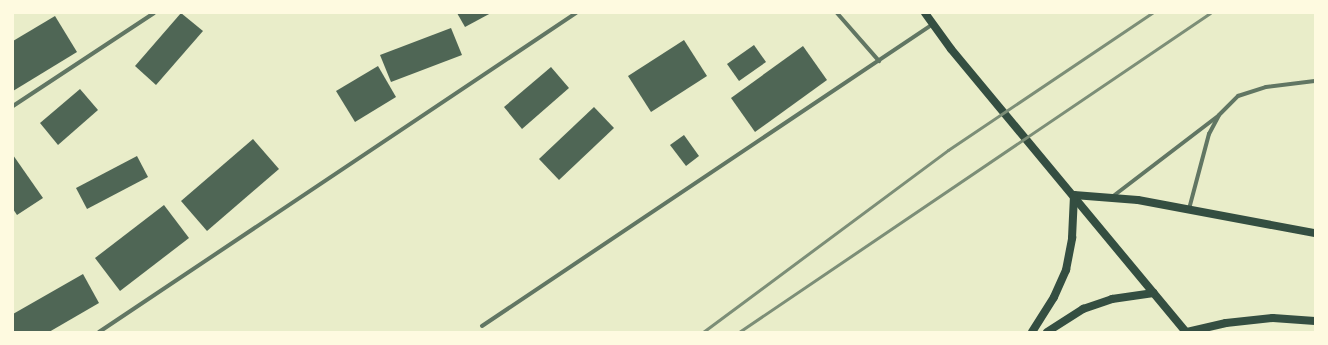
<!DOCTYPE html>
<style>
body{margin:0}
#map{position:relative;width:1328px;height:345px;overflow:hidden;background:#e9edc9;font-family:"Playfair Display",serif}
div>[style]{position:absolute}
[style*='--x']{left:calc(var(--x)*1px);top:calc(var(--y)*1px);width:calc(var(--w)*1px);rotate:calc(var(--a)*1deg)}
.building>*{inset:0;background:#4f6655}
.minor>*{height:4px;margin:-2px;padding:0 2px;transform-origin:2px;border-radius:2px;background:#617663}
.secondary>*{height:8px;margin:-4px;padding:0 4px;transform-origin:4px;border-radius:4px;background:#344e41}
.rail>*{height:3px;margin:-1.5px;padding:0 1.5px;transform-origin:1.5px;border-radius:1.5px;background:#7c8e77}
span{translate:-50% -50%;white-space:nowrap;text-align:center;line-height:1.15;-webkit-text-stroke:3px #fefae0;paint-order:stroke}
.frame{position:absolute;inset:0;border:14px solid #fefae0;pointer-events:none}
</style>
<div id="map">
<div class="building">
<i style="clip-path:polygon(181px 13px,203px 31px,156px 85px,135px 66px)"></i>
<i style="clip-path:polygon(457px 13px,491px 13px,465px 27px)"></i>
<i style="clip-path:polygon(55px 16px,77px 52px,13px 91px,13px 41px)"></i>
<i style="clip-path:polygon(451px 28px,462px 55px,391px 82px,380px 55px)"></i>
<i style="clip-path:polygon(684px 40px,707px 76px,651px 112px,628px 76px)"></i>
<i style="clip-path:polygon(754px 45px,766px 62px,739px 81px,727px 64px)"></i>
<i style="clip-path:polygon(803px 46px,827px 80px,755px 132px,731px 98px)"></i>
<i style="clip-path:polygon(378px 66px,396px 97px,355px 122px,336px 91px)"></i>
<i style="clip-path:polygon(551px 67px,569px 88px,522px 129px,504px 107px)"></i>
<i style="clip-path:polygon(80px 89px,98px 110px,58px 145px,40px 123px)"></i>
<i style="clip-path:polygon(594px 107px,614px 128px,559px 180px,539px 159px)"></i>
<i style="clip-path:polygon(684px 135px,699px 156px,686px 166px,670px 145px)"></i>
<i style="clip-path:polygon(253px 139px,279px 169px,207px 231px,181px 201px)"></i>
<i style="clip-path:polygon(13px 155px,43px 198px,17px 215px,13px 209px)"></i>
<i style="clip-path:polygon(137px 156px,148px 177px,87px 209px,76px 188px)"></i>
<i style="clip-path:polygon(164px 205px,189px 238px,120px 291px,95px 258px)"></i>
<i style="clip-path:polygon(83px 274px,99px 303px,49px 332px,13px 332px,13px 314px)"></i>
</div>
<div class="minor">
<i style="--x:837;--y:13;--w:64;--a:48.8"></i>
<i style="--x:13;--y:106;--w:169;--a:-33.4"></i>
<i style="--x:1112;--y:197;--w:133;--a:-37.4"></i>
<i style="--x:1189;--y:209;--w:78;--a:-75.1"></i>
<i style="--x:1209;--y:134;--w:21;--a:-62"></i>
<i style="--x:1219;--y:115;--w:27;--a:-45"></i>
<i style="--x:1238;--y:96;--w:29;--a:-18"></i>
<i style="--x:1266;--y:87;--w:49;--a:-7"></i>
<i style="--x:482;--y:326;--w:543;--a:-33.81"></i>
<i style="--x:99;--y:332;--w:574;--a:-33.77"></i>
</div>
<div class="secondary">
<i style="--x:925;--y:13;--w:44;--a:54.2"></i>
<i style="--x:951;--y:49;--w:368;--a:50.3"></i>
<i style="--x:1074;--y:195;--w:64;--a:4.5"></i>
<i style="--x:1138;--y:200;--w:180;--a:10.6"></i>
<i style="--x:1032;--y:332;--w:41;--a:-57.8"></i>
<i style="--x:1054;--y:297;--w:30;--a:-66"></i>
<i style="--x:1066;--y:270;--w:33;--a:-79"></i>
<i style="--x:1072;--y:238;--w:43;--a:-87.3"></i>
<i style="--x:1047;--y:332;--w:43;--a:-32.6"></i>
<i style="--x:1083;--y:309;--w:31;--a:-19"></i>
<i style="--x:1112;--y:299;--w:42;--a:-8.1"></i>
<i style="--x:1187;--y:332;--w:40;--a:-13"></i>
<i style="--x:1226;--y:323;--w:47;--a:-6.1"></i>
<i style="--x:1273;--y:318;--w:42;--a:4.1"></i>
</div>
<div class="rail">
<i style="--x:703;--y:332;--w:305;--a:-36.6"></i>
<i style="--x:948;--y:150;--w:246;--a:-33.9"></i>
<i style="--x:739;--y:332;--w:569;--a:-34.11"></i>
</div>
<div class="frame"></div>
</div>
